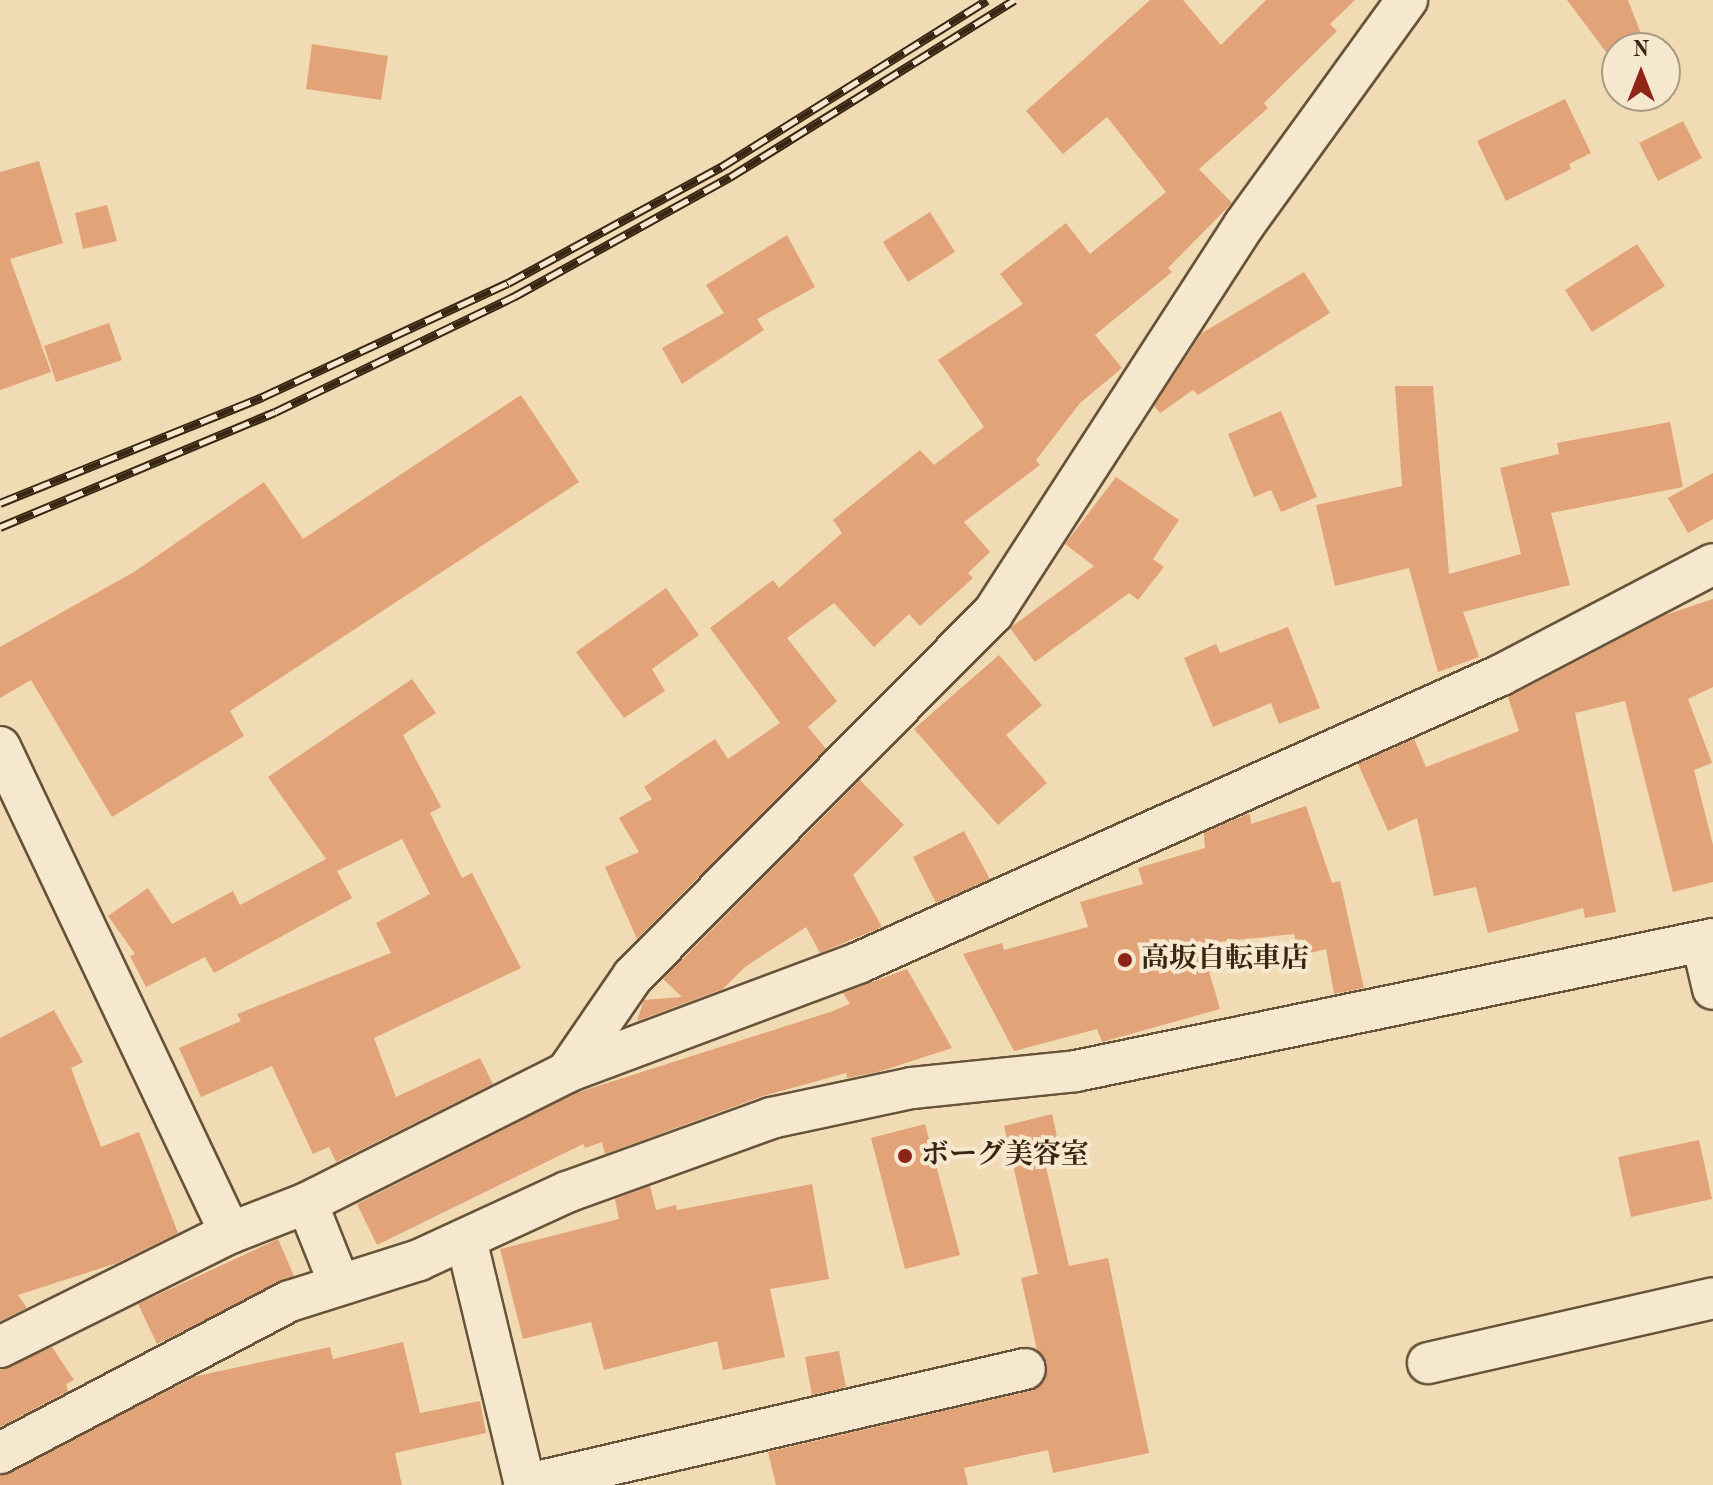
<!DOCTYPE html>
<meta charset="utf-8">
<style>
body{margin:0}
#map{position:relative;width:1713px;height:1485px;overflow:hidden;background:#f0dbb4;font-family:"Old Standard TT","Noto Serif JP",serif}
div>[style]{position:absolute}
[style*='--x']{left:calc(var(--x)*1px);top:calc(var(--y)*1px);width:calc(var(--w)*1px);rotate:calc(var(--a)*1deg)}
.building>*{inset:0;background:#e2a378}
.roads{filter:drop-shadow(2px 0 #66533a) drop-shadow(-2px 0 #66533a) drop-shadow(0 2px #66533a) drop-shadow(0 -2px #66533a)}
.minor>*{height:40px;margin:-20px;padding:0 20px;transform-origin:20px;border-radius:20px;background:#f5e8ce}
.rail>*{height:9px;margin-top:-4.5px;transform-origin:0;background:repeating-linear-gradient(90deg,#f5e8ce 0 18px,#382612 0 36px);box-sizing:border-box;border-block:2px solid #382612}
.dots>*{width:22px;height:22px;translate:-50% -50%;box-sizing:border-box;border:4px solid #f5e8ce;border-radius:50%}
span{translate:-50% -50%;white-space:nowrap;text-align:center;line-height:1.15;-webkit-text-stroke:8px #f5e8ce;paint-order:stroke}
.poi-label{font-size:28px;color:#382612;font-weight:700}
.left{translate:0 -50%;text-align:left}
.north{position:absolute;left:1601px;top:32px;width:80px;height:80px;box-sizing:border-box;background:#f5e8ce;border:2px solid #a99a83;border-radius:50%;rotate:0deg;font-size:22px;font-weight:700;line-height:32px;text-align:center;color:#382612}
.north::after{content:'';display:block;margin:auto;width:28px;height:36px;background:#8f2418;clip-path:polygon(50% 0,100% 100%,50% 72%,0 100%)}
</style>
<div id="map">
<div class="building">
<i style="clip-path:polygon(1150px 0,1183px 0,1221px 45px,1266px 0,1355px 0,1330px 24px,1337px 31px,1264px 103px,1268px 108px,1199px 169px,1232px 203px,1168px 268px,1172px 272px,1095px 335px,1122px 368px,1080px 403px,1036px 460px,1040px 465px,964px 522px,990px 552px,968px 573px,973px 578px,920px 626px,909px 614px,874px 647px,834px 603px,787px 638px,837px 701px,808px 727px,826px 749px,637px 939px,605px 867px,639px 852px,619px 818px,652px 799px,644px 787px,715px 739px,728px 759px,780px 723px,710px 628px,773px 580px,779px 588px,842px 533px,833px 520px,920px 450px,934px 465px,984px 427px,938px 360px,1023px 304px,1000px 274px,1066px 223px,1090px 254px,1166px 192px,1107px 117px,1063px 154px,1026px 111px)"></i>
<i style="clip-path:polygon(1567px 0,1628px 0,1643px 39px,1606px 52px)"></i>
<i style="clip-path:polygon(312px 44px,388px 56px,381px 100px,306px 89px)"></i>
<i style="clip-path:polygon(1565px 99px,1591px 153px,1569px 164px,1571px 169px,1506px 201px,1477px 141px)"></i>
<i style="clip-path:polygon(1683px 121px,1702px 158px,1658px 181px,1639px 143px)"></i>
<i style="clip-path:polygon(39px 161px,63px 243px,10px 259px,51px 372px,0 390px,0 172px)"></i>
<i style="clip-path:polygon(107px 205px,117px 241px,83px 249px,75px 213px)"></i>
<i style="clip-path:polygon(930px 212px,955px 252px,908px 282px,883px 242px)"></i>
<i style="clip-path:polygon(787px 235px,815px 287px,757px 319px,764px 330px,682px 384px,662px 348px,724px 313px,706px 285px)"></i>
<i style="clip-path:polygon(1637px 244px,1665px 286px,1592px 332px,1565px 290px)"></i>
<i style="clip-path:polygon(1304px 272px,1330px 313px,1198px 395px,1193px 390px,1160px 413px,1154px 406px,1202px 333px)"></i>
<i style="clip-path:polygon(109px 323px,122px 360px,56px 382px,44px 346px)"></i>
<i style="clip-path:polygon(1395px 386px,1433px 386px,1449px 574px,1521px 554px,1500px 468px,1559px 454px,1557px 443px,1670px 422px,1683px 487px,1551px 513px,1570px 585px,1463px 612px,1479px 657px,1438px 672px,1409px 568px,1335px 586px,1316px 505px,1402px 486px)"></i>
<i style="clip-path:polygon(521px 395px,579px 482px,230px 711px,244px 736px,112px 817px,31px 680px,0 698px,0 647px,134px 572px,264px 482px,303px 539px)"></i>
<i style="clip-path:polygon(1281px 411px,1317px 497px,1281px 512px,1271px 490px,1254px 497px,1228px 434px)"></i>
<i style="clip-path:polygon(1713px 473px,1713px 519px,1688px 533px,1668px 498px)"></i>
<i style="clip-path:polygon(1116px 477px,1179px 520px,1153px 559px,1164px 567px,1138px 600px,1129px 593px,1035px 662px,1010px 628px,1094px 566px,1065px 544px)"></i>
<i style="clip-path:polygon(666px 588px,699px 635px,652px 669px,665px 691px,624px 718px,576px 652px)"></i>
<i style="clip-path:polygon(1713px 599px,1713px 687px,1688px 699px,1712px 763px,1694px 770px,1713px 845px,1713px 882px,1673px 892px,1625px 701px,1575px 713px,1616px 912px,1585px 918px,1583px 908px,1488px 933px,1476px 887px,1434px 896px,1417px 818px,1388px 831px,1358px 764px,1414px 739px,1426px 767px,1519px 731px,1508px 697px,1665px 615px)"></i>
<i style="clip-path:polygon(1288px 627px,1320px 708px,1279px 724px,1271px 703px,1213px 727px,1184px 658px,1216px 644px,1220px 653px)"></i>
<i style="clip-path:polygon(999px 655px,1042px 705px,1006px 735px,1047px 783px,998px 825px,914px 729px)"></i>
<i style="clip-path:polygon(412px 679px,436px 713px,403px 735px,441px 807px,430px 813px,462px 878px,472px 873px,521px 968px,374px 1038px,396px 1097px,480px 1058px,493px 1084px,336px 1162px,329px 1147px,313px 1154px,272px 1066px,201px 1097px,179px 1048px,241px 1021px,237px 1014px,391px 953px,376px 923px,430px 894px,402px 839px,337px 871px,352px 898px,214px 973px,205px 957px,146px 987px,130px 956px,135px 954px,108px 916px,148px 888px,172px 924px,233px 891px,240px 905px,326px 859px,268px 777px)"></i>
<i style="clip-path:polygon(860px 780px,904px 825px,853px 875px,882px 927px,820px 953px,806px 927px,745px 967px,723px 989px,637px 1021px,644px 1000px,682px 997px,663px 979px)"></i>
<i style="clip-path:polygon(1306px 806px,1332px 883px,1340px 881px,1364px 988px,1334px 994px,1326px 949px,1299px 956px,1294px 934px,1201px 944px,1220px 1009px,1102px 1042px,1097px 1029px,1014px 1051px,963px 954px,1002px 943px,1004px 950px,1088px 927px,1080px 902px,1143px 884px,1138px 868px,1205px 848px,1204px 833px,1245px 815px,1250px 814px,1251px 824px)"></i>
<i style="clip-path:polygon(964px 831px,990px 879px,936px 903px,913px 857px)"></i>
<i style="clip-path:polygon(907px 969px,952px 1048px,878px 1072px,847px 1078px,846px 1073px,763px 1096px,605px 1154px,602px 1142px,585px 1148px,583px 1144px,377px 1245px,357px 1204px,576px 1093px,830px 1012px,850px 1004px,843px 993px)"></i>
<i style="clip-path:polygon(54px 1010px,83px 1062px,71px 1068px,101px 1147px,139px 1132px,178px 1233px,117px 1263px,18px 1295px,27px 1308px,0 1321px,0 1038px)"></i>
<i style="clip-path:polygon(1052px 1114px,1063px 1163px,1046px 1167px,1069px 1266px,1108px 1258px,1149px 1453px,1053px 1473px,1048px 1450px,964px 1468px,968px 1485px,776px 1485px,768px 1452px,1030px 1391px,1044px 1382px,1047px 1365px,1037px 1350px,1021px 1278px,1038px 1274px,1004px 1126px)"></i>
<i style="clip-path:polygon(925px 1124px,960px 1255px,905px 1269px,871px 1138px)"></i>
<i style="clip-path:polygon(1699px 1140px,1712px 1199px,1631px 1217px,1618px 1157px)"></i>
<i style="clip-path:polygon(812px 1184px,829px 1279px,770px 1289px,785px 1357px,723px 1370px,717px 1341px,604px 1370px,591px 1322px,523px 1339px,500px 1249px,619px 1219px,615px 1199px,650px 1186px,656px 1210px,676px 1205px,677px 1210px)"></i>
<i style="clip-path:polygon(278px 1239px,294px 1276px,157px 1344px,138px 1304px)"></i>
<i style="clip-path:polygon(403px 1342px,420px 1413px,480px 1401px,486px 1433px,395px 1453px,402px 1485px,0 1485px,0 1476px,197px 1376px,330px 1347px,333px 1359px)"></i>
<i style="clip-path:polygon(52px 1347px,74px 1380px,66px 1384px,68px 1391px,0 1427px,0 1370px)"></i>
<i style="clip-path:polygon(839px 1351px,846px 1387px,812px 1395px,805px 1357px)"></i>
</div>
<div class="roads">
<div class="minor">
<i style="--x:0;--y:747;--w:538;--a:64.67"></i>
<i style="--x:1702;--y:942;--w:48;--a:76.8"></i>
<i style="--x:567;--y:1072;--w:116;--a:-55.5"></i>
<i style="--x:633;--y:976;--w:511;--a:-45.24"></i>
<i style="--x:993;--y:613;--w:462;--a:-57.1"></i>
<i style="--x:1244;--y:225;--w:278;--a:-54.1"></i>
<i style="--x:307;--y:1203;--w:86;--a:68.2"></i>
<i style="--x:466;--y:1239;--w:253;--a:76.5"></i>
<i style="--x:0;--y:1347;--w:257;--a:-26.4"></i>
<i style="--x:230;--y:1233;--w:83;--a:-21.3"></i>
<i style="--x:307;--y:1203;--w:291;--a:-26.7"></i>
<i style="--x:567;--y:1072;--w:311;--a:-20.5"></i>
<i style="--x:858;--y:963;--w:705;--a:-24.13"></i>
<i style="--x:1501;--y:675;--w:239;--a:-27.6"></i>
<i style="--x:1428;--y:1363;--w:292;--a:-12.8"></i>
<i style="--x:0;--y:1453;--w:327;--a:-27.7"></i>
<i style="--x:290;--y:1301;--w:135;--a:-17.6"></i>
<i style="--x:419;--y:1260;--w:163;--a:-24.7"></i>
<i style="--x:567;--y:1192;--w:217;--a:-19.9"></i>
<i style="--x:771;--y:1118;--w:144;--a:-12"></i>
<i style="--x:912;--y:1088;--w:165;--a:-5.9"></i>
<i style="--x:1076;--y:1071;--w:651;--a:-11.71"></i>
<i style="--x:524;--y:1485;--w:514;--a:-13.04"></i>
</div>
</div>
<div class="rail">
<i style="--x:0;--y:503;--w:283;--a:-22"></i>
<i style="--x:262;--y:397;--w:271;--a:-24.9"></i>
<i style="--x:508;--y:283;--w:243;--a:-28.6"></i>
<i style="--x:721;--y:167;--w:314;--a:-32.1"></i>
<i style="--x:0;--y:527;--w:298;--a:-22.7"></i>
<i style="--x:275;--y:412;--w:267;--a:-25.8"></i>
<i style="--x:515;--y:296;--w:246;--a:-29"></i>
<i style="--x:730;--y:177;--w:335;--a:-31.9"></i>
</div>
<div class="dots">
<i style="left:1125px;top:960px;background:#8f2418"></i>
<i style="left:905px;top:1156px;background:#8f2418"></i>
</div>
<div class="poi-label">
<span class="left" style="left:1141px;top:960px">高坂自転車店</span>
<span class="left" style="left:921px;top:1156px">ボーグ美容室</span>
</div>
<div class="north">N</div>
</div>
